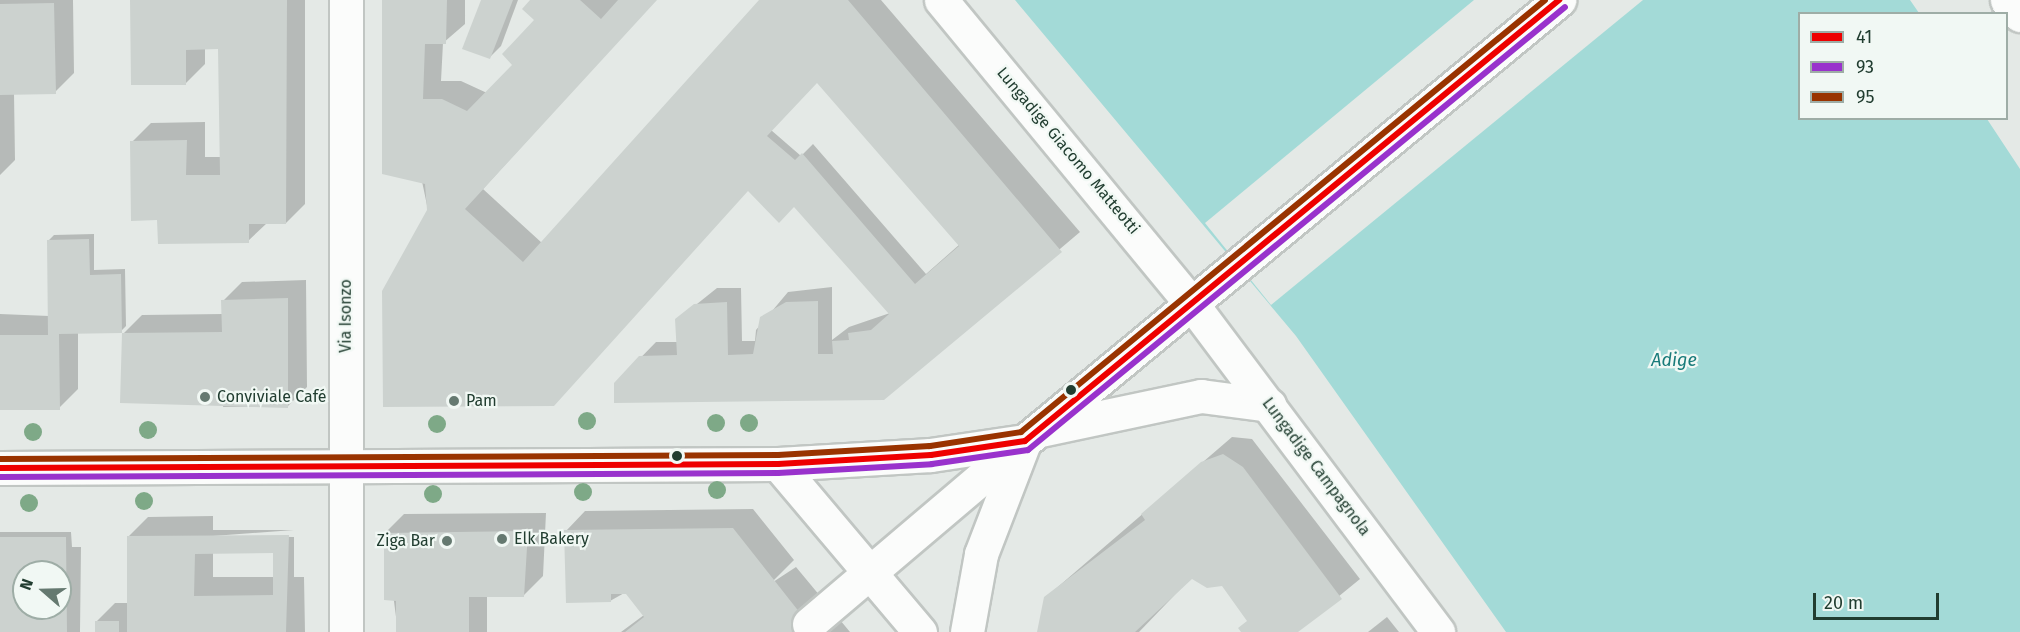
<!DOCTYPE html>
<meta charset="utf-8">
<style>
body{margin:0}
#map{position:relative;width:2020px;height:632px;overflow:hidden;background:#e4e9e6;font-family:"Fira Sans",sans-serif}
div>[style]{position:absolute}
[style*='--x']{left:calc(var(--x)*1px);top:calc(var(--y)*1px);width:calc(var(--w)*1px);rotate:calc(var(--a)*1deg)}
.water>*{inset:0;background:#a3dad7}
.pier>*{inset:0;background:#e4e9e6}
.shadow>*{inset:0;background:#0003}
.building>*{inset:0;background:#ccd2cf}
.roads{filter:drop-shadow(2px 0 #c1c6c3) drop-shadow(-2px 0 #c1c6c3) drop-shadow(0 2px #c1c6c3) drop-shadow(0 -2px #c1c6c3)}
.street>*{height:33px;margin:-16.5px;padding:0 16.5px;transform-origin:16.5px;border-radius:16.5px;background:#fbfcfb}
.secondary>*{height:33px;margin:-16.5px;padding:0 16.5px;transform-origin:16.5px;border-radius:16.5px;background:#fbfcfb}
.bus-1>*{height:6px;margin:-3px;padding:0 3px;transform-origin:3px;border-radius:3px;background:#e00}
.bus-2>*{height:6px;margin:-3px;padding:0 3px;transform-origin:3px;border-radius:3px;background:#9932cc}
.bus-3>*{height:6px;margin:-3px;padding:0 3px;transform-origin:3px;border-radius:3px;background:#930}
.trees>*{width:18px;height:18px;margin:-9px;border-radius:50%;background:#7ea987}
.dots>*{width:16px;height:16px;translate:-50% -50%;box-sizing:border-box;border:3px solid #f1f8f4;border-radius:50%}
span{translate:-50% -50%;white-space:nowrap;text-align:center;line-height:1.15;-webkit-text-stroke:4.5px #f1f8f4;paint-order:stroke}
.street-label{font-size:16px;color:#213d30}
.poi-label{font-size:16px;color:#213d30}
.left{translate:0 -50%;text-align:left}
.right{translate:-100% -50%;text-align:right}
.water-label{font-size:18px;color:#197b7a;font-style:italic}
.legend{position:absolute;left:1798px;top:12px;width:210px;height:108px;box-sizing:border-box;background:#f1f8f4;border:2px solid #9eada6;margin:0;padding:8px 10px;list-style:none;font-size:18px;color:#213d30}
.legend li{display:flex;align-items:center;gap:12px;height:30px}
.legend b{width:30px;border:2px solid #9eada6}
.north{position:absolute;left:12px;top:560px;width:60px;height:60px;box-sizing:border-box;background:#f1f8f4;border:2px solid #9eada6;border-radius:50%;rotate:290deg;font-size:16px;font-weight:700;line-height:24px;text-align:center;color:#213d30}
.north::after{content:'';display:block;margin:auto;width:21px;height:27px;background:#657970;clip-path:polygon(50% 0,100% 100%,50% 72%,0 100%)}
.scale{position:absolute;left:1813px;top:593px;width:126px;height:27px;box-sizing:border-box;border:3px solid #213d30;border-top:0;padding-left:8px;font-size:18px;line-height:21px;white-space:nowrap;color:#213d30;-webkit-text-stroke:4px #f1f8f4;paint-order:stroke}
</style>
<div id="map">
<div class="water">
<i style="clip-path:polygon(1015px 0,1910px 0,1919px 13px,1800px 14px,1800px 118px,1987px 119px,2020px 169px,2020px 632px,1506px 632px,1296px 336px)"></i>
</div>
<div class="pier">
<i style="clip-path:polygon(1474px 0,1643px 0,1271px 305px,1205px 223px)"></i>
</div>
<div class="shadow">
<i style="clip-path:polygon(0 0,73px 0,74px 73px,55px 92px,14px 93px,15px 160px,0 175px)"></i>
<i style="clip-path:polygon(131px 0,305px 0,305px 204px,286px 223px,267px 223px,248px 241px,159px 219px,132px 142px,151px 123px,205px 122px,205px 157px,221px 157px,220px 48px,205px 48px,205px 64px,186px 83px)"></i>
<i style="clip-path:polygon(evenodd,384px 0,465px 0,465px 24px,443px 43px,441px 81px,461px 81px,487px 93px,514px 65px,536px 20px,532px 0,655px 0,483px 189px,542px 243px,761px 0,881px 0,1080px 232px,884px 398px,616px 383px,656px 342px,678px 342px,677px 320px,717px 288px,741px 288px,742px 341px,755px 341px,756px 330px,788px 292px,832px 287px,832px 340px,849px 327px,890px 313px,794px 205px,748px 189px,560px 398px,428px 210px,384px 0,817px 81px,960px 244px,926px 274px,813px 144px,801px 156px,771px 130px,817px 81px)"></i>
<i style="clip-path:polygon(483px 0,518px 0,501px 46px,490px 57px)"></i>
<i style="clip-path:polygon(94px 234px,94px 270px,125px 269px,126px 326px,121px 331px,78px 333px,78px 389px,59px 408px,0 409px,0 314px,49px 316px,48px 241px,54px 235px)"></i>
<i style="clip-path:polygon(306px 280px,307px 387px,288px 406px,223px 407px,224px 401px,123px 334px,142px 315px,223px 314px,223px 301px,242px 282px)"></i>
<i style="clip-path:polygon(1232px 437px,1252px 439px,1360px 579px,1295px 632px,1243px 632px,1248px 620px,1223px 584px,1192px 577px,1139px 632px,1039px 632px,1045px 598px)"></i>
<i style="clip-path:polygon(753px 509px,794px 560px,770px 584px,796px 567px,850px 632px,621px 632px,644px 615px,626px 592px,610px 601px,566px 531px,585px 511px)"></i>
<i style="clip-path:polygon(546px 513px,543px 576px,524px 595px,487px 595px,487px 632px,398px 632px,385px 533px,404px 514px)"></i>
<i style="clip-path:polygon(evenodd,213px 516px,213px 530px,294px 530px,213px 536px,294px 537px,294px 577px,304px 577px,305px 632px,96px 632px,96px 622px,115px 603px,128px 603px,129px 536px,148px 517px,213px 516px,213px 552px,274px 552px,274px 577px,213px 577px,213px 552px)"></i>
<i style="clip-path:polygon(evenodd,0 532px,71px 532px,72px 547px,81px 547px,80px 632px,0 632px,0 532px,24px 572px,60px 572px,60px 608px,24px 608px,24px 572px)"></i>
<i style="clip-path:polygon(1387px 617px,1399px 632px,1368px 632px)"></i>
</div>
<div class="building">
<i style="clip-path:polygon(130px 0,287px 0,286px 224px,249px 224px,249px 243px,158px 244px,157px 220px,131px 221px,130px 141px,187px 140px,186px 175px,220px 175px,218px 49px,186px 50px,186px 85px,131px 85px)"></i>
<i style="clip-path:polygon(evenodd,382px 0,447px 0,446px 44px,425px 44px,423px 99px,442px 99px,467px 111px,512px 65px,502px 54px,534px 20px,522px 9px,530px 0,580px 0,601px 19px,618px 0,657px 0,465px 209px,523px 262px,759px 0,848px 0,1062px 252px,884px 400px,614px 403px,614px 383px,639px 356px,677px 355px,675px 319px,694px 304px,727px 302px,728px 355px,753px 354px,760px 317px,786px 302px,818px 301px,818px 354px,833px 354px,832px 341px,849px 340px,848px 333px,871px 330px,889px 314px,794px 207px,779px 223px,748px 191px,554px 406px,383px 407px,382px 291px,427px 210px,425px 184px,382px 174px,382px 0,817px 83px,959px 246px,915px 284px,802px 153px,795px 160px,767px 136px,817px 83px)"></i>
<i style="clip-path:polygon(481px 0,513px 0,490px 59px,462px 49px)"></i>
<i style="clip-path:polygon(54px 3px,56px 94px,0 95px,0 4px)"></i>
<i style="clip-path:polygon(89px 239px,90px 275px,121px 274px,122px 333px,59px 334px,60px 410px,0 410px,0 335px,48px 335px,47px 240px)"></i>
<i style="clip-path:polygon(288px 298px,288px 408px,120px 403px,122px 333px,222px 332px,221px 300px)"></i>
<i style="clip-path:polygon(1223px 454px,1243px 467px,1342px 599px,1298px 632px,1241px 632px,1238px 628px,1247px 621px,1222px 586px,1207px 588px,1192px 579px,1135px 632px,1037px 632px,1044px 597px,1145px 520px,1141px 514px,1201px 462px)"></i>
<i style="clip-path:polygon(733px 528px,815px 632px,625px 632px,644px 617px,626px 594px,611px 594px,611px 602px,566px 603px,564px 530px)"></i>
<i style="clip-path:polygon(528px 531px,524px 597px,469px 597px,469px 632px,396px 632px,396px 601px,384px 600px,384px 533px)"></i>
<i style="clip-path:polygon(evenodd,289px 535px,286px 632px,127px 632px,127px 536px,289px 535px,273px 553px,273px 595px,194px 596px,195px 554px,273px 553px)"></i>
<i style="clip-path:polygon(evenodd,0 537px,66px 537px,67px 632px,0 632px,0 537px,24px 572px,60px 572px,60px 608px,24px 608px,24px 572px)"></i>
<i style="clip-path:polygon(95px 621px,119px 621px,119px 632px,95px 632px)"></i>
</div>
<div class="roads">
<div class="street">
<i style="--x:346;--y:0;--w:632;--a:90"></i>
<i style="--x:2007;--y:0;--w:20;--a:49"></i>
<i style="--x:1040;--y:430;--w:165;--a:-11.9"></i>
<i style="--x:1201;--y:396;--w:69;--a:7.5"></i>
<i style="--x:778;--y:464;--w:220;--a:49.8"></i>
<i style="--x:809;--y:624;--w:283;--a:-40.3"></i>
<i style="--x:967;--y:632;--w:79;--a:-79.8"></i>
<i style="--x:981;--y:554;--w:117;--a:-68.9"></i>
</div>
<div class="secondary">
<i style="--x:941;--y:0;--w:394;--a:50.5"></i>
<i style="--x:1192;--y:304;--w:410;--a:53.1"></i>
<i style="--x:0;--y:468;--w:778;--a:-0.29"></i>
<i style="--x:778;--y:464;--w:153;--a:-3.4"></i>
<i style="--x:931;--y:455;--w:95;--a:-8.5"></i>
<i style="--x:1025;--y:441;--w:693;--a:-39.55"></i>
</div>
</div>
<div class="bus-1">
<i style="--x:0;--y:468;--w:778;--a:-0.29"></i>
<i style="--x:778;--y:464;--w:153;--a:-3.4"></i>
<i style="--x:931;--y:455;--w:95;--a:-8.5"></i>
<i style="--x:1025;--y:441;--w:693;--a:-39.55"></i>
</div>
<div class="bus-2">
<i style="--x:0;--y:477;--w:778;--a:-0.29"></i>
<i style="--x:778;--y:473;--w:154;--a:-3.3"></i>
<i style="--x:932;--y:464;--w:97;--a:-8.3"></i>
<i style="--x:1028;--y:450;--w:696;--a:-39.52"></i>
</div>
<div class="bus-3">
<i style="--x:0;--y:459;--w:778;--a:-0.29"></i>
<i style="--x:778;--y:455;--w:152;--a:-3.4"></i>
<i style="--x:930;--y:446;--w:92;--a:-8.7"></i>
<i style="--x:1021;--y:432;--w:679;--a:-39.5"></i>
</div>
<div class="trees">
<i style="left:587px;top:421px"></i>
<i style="left:716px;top:423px"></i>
<i style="left:749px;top:423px"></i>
<i style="left:437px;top:424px"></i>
<i style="left:148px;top:430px"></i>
<i style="left:33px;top:432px"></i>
<i style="left:717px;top:490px"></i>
<i style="left:583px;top:492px"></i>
<i style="left:433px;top:494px"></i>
<i style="left:144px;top:501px"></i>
<i style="left:29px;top:503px"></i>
</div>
<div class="dots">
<i style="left:1071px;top:390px;background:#213d30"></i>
<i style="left:205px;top:397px;background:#657970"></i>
<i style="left:454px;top:401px;background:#657970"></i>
<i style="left:677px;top:456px;background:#213d30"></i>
<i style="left:502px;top:539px;background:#657970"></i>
<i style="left:447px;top:541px;background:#657970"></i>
</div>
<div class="street-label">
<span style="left:1068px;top:151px;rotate:50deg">Lungadige Giacomo Matteotti</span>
<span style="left:346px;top:316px;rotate:-90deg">Via Isonzo</span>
<span style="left:1316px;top:467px;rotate:53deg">Lungadige Campagnola</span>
</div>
<div class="poi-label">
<span class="left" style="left:217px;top:397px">Conviviale Café</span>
<span class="left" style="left:466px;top:401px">Pam</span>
<span class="left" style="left:514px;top:539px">Elk Bakery</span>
<span class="right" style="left:435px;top:541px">Ziga Bar</span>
</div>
<div class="water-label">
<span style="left:1674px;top:360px">Adige</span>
</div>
<ul class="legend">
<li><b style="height:8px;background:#e00"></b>41</li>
<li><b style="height:8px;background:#9932cc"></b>93</li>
<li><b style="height:8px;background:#930"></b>95</li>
</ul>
<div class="north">N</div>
<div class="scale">20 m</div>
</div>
